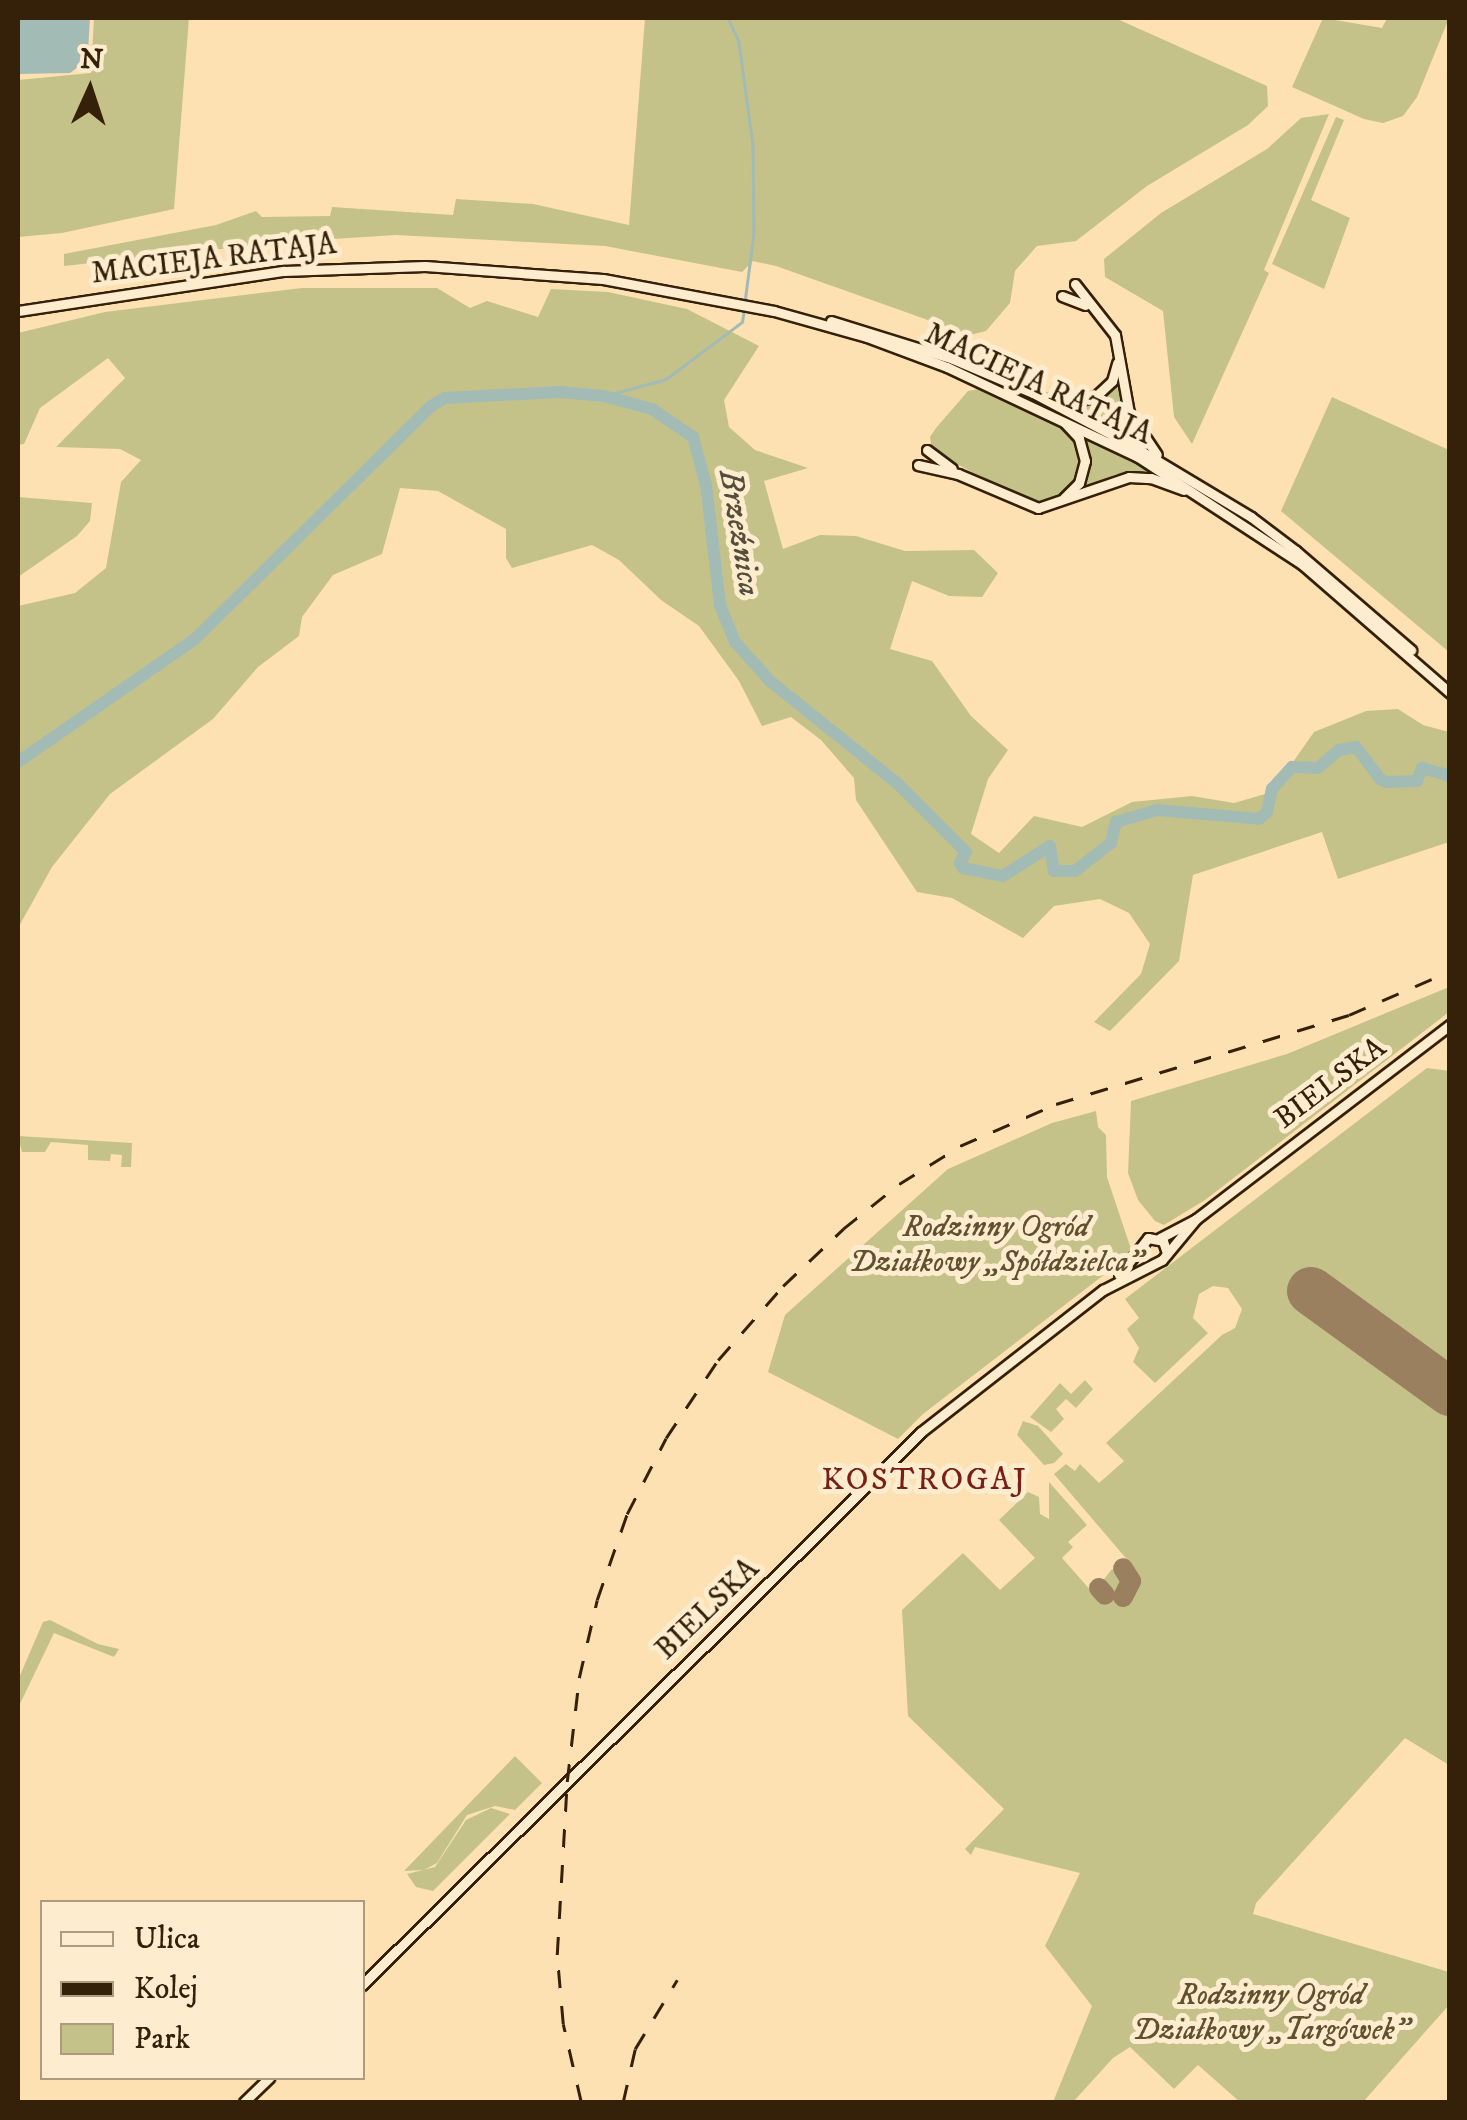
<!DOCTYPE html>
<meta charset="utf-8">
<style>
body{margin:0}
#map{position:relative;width:1467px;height:2120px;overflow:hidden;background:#fee1b3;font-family:"IM FELL DW Pica",serif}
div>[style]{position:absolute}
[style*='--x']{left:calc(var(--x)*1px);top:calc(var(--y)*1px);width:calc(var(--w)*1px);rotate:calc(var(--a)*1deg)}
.green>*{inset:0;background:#c4c289}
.water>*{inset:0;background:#a3bbb5}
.stream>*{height:2.5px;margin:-1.25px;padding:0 1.25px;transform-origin:1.25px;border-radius:1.25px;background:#a3bbb5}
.river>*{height:12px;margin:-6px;padding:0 6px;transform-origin:6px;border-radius:6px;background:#a3bbb5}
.taxiway>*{height:20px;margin:-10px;padding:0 10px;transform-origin:10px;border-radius:10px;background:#9a805e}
.runway>*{height:48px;margin:-24px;padding:0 24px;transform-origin:24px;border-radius:24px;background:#9a805e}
.roads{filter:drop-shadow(2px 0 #352009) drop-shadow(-2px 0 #352009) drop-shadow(0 2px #352009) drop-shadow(0 -2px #352009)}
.secondary>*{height:9px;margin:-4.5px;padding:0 4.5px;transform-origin:4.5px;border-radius:4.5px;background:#feecce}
.rail>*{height:2.5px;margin-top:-1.25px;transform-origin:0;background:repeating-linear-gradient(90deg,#352009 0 18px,transparent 0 36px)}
span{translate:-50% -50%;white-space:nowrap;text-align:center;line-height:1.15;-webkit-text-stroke:10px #feecce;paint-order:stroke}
.street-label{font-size:30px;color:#352009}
.park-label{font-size:30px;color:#60512f;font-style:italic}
.water-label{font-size:32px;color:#564e3d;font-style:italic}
.neighbourhood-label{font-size:32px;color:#7a1f14;letter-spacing:2.5px}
.frame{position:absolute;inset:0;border:20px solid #352009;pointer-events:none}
.legend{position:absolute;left:40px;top:1900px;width:325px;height:180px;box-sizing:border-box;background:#feecce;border:2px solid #ae9a7f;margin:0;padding:12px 18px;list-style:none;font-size:30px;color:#352009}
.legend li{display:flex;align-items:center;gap:20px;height:50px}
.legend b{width:50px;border:2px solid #ae9a7f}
.north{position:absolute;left:40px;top:40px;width:100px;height:100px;-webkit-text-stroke:8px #feecce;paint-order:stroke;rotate:3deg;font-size:28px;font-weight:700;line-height:40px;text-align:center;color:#352009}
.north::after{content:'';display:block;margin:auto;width:35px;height:45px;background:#352009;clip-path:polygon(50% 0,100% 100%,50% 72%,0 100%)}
</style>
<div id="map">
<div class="green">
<i style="clip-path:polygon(94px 18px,189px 18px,174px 209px,62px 233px,18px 237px,18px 80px,91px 73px)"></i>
<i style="clip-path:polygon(645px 18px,1115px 18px,1267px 86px,1268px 106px,1248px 125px,1147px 186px,1076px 241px,1037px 246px,1015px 271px,1010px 303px,986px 331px,970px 335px,776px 266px,753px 261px,742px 272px,605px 246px,396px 235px,286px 242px,64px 266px,64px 254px,216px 225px,256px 211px,262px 217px,330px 216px,332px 207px,453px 215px,456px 199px,533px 204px,629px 225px)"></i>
<i style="clip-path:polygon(1323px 18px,1382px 28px,1387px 18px,1449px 18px,1417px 97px,1403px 116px,1383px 123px,1364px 119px,1292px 87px)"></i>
<i style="clip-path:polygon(1329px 114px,1264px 270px,1269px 273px,1192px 444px,1174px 417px,1163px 311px,1105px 277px,1104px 259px,1161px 213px,1267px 149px,1301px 118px)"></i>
<i style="clip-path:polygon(1336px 117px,1344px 120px,1311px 200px,1350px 218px,1324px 289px,1272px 264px)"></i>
<i style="clip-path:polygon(302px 288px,437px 288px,470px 308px,487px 301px,538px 317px,551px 289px,608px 292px,687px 309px,759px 346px,724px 400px,729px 427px,755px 450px,808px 468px,764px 481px,783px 549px,820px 535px,856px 536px,905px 551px,974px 550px,998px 573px,982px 597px,949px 596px,912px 581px,890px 649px,932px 661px,971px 716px,1008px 750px,988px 779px,971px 834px,999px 853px,1034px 816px,1082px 827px,1132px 802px,1192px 796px,1234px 803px,1272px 792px,1314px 732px,1366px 711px,1398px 709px,1423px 725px,1449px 732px,1449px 842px,1338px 879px,1322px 832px,1193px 875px,1179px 961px,1110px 1031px,1094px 1022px,1141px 974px,1150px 944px,1129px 913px,1100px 899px,1054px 906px,1023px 938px,952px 898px,917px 892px,856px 800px,854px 778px,821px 740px,791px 717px,762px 726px,739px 681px,699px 626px,661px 600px,619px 560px,592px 545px,512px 568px,506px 558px,506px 529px,438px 491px,400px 488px,382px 554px,333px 575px,302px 617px,299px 636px,258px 667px,213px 719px,110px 794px,52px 867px,18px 928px,18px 606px,75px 593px,106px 568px,121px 482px,141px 460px,120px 449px,56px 447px,125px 378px,108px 358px,40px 408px,24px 444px,18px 445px,18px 333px,105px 312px)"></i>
<i style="clip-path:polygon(1119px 374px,1129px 422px,1150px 452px,1065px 406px,1093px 403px,1108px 393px)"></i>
<i style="clip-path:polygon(984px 388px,1050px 417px,1073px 437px,1081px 466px,1074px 484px,1060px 497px,1041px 502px,1015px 496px,932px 450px,930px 437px,936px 428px,968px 391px)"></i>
<i style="clip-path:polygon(1332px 397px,1449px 450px,1449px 652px,1281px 511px)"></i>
<i style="clip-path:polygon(1083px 436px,1135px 459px,1162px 474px,1116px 474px,1080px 490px,1090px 463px)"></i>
<i style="clip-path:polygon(18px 497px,92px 503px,90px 521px,77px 536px,18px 577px)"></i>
<i style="clip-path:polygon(1449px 987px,1449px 1012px,1205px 1200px,1164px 1225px,1155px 1221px,1138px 1200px,1128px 1173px,1131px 1101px,1287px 1054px)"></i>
<i style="clip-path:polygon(1427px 1068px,1450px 1071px,1449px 1765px,1405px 1738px,1256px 1903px,1253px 1914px,1449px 1972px,1449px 2005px,1363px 2102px,1240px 2102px,1198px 2065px,1174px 2089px,1130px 2047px,1113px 2058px,1073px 2102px,1053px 2102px,1092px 2006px,1045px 1946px,1080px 1873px,975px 1847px,971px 1855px,965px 1849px,1004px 1809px,908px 1716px,902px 1610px,963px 1553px,1000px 1590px,1035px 1558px,999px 1520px,1028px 1492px,1039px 1497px,1040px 1514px,1049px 1519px,1049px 1482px,1087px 1525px,1068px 1542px,1073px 1547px,1062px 1558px,1093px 1593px,1112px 1569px,1117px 1574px,1130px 1563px,1054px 1474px,1066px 1464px,1075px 1471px,1080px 1464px,1099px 1483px,1124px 1461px,1106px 1443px,1222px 1335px,1235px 1328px,1242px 1309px,1228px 1288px,1213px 1286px,1199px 1294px,1193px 1318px,1208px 1333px,1155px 1383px,1133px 1362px,1139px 1348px,1127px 1329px,1139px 1318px,1125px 1299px)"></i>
<i style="clip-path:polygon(1096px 1111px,1098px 1127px,1106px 1135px,1107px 1177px,1131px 1249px,1127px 1257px,923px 1414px,898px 1439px,768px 1372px,785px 1315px,948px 1169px,1052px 1123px)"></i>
<i style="clip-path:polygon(18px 1136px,132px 1143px,131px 1167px,121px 1167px,122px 1155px,111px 1154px,110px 1161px,88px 1160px,88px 1145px,51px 1142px,45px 1152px,22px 1152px)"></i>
<i style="clip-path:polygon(1085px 1380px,1093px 1389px,1076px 1408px,1066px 1399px,1056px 1409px,1064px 1419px,1051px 1432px,1030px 1417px,1060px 1383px,1071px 1394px)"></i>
<i style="clip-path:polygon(1023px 1421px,1038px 1426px,1063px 1454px,1054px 1463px,1044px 1465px,1017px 1435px)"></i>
<i style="clip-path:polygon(50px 1620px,98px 1644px,119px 1649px,114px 1657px,54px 1633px,18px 1708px,18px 1680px,43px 1622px)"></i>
<i style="clip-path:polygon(515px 1756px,542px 1783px,515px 1810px,495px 1806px,467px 1815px,437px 1863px,424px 1870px,404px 1871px)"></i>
<i style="clip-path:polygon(491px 1808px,510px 1814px,433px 1891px,416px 1887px,407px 1874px,435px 1867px,466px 1820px)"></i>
</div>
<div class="water">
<i style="clip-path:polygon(18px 18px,90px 18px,88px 51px,82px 64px,70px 73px,18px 74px)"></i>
</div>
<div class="stream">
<i style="--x:728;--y:18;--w:26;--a:65"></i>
<i style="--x:739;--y:42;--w:104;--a:82.3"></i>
<i style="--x:753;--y:145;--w:89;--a:89.4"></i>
<i style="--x:754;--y:234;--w:69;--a:97.5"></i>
<i style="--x:604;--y:396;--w:64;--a:-15.3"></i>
<i style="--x:666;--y:379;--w:95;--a:-36.9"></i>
<i style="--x:742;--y:322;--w:12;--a:-81"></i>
</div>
<div class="river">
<i style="--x:18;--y:762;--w:216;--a:-34.8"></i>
<i style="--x:195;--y:639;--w:332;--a:-44.6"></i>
<i style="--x:431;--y:406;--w:16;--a:-30"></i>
<i style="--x:445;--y:398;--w:115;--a:-3"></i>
<i style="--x:560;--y:392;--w:44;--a:5.2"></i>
<i style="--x:604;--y:396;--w:50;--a:15.2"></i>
<i style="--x:652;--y:409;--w:50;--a:34.3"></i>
<i style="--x:693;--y:437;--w:50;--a:74.8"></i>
<i style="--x:706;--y:485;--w:121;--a:83.3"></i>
<i style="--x:720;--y:605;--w:40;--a:68"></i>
<i style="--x:735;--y:642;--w:52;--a:48.1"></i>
<i style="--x:770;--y:681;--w:164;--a:38.8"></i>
<i style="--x:898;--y:784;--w:96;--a:45"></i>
<i style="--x:966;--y:852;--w:13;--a:119"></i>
<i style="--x:960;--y:863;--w:6;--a:59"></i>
<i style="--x:963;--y:868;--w:41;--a:11.3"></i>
<i style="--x:1003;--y:876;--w:56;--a:-32.6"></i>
<i style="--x:1050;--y:846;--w:25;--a:81"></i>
<i style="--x:1054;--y:871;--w:21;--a:0"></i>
<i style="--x:1075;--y:871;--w:46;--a:-37.9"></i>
<i style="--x:1111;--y:843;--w:22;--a:-77"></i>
<i style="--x:1116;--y:822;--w:43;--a:-16.3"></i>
<i style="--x:1157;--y:810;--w:102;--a:5"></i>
<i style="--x:1259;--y:819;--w:11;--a:-41"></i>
<i style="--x:1267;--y:812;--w:24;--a:-78"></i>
<i style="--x:1272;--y:789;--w:30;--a:-48"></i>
<i style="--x:1292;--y:767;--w:26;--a:2"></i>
<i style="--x:1318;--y:768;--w:28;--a:-41"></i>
<i style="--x:1339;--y:750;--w:17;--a:-10"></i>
<i style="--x:1356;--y:747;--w:41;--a:52.9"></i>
<i style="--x:1381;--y:780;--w:7;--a:16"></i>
<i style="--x:1388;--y:782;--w:29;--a:-2"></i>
<i style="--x:1417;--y:781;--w:14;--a:-69"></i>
<i style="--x:1422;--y:768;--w:29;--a:16"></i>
</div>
<div class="taxiway">
<i style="--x:1099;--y:1588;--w:9;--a:49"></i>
<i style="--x:1123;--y:1597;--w:18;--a:-63"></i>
<i style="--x:1131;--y:1581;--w:15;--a:-122"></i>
</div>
<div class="runway">
<i style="--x:1311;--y:1291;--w:172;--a:36"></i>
</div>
<div class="roads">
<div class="secondary">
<i style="--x:1075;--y:284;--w:65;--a:51.9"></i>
<i style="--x:1115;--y:335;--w:79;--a:79.8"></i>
<i style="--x:1129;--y:413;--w:50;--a:56.3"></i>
<i style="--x:1062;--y:296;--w:25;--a:21"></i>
<i style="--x:18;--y:311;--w:269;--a:-8.6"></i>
<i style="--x:284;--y:271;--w:141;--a:-2"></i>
<i style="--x:425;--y:266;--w:178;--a:4.2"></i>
<i style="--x:603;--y:279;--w:174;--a:10.6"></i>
<i style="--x:774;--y:311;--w:97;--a:15.6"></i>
<i style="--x:867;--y:337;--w:85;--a:20.6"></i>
<i style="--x:947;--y:367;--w:211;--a:25.2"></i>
<i style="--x:1138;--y:457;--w:197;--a:33.2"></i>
<i style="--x:1303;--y:565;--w:195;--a:41"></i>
<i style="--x:831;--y:321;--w:128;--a:17.3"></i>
<i style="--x:953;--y:359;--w:87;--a:23"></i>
<i style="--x:1033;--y:393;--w:113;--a:27.9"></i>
<i style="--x:1133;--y:446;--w:138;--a:31"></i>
<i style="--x:1251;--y:517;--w:56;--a:37.1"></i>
<i style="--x:1296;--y:551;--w:152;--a:40.7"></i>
<i style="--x:1054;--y:399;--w:21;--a:8"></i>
<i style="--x:1075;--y:402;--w:22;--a:-16"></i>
<i style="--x:1096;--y:396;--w:22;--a:-43"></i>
<i style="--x:1112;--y:381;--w:19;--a:-74"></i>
<i style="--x:927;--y:450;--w:31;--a:37"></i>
<i style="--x:918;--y:465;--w:41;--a:12.7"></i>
<i style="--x:958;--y:474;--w:87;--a:23"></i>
<i style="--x:1038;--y:508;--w:96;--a:-18.8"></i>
<i style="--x:1129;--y:477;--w:22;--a:3"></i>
<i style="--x:1151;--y:478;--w:35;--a:20"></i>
<i style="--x:1064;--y:498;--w:21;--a:-45"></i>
<i style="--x:1079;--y:483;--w:23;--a:-75"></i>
<i style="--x:1085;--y:461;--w:24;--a:-105"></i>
<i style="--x:1079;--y:438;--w:21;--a:-133"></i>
<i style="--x:1160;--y:1238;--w:41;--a:-27.8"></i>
<i style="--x:1196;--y:1219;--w:320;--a:-37.4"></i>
<i style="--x:1119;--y:1275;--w:47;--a:-51.9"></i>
<i style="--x:1148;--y:1238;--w:15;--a:11"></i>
<i style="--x:1163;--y:1241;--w:13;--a:72"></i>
<i style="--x:362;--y:1985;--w:786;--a:-44.69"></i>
<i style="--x:921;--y:1432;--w:231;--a:-38"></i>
<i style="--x:1103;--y:1290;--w:66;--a:-27"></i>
<i style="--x:1162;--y:1260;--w:53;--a:-50.3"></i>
<i style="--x:244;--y:2102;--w:35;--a:-44"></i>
</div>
</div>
<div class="rail">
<i style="--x:581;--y:2102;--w:80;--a:-103"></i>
<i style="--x:563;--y:2024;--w:69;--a:-95"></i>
<i style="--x:557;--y:1955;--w:173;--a:-86.7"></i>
<i style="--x:567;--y:1782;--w:105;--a:-83.4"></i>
<i style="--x:579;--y:1678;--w:80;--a:-77"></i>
<i style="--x:597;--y:1600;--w:91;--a:-70.8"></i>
<i style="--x:627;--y:1514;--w:85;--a:-62.8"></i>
<i style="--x:666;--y:1438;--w:94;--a:-56.3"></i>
<i style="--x:718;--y:1360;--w:98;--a:-48.7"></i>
<i style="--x:783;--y:1286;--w:83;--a:-43.5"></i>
<i style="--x:843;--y:1229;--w:72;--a:-38.8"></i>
<i style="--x:899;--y:1184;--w:72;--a:-31.9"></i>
<i style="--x:960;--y:1146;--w:105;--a:-23.6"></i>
<i style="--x:1056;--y:1104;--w:306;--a:-16.9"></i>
<i style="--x:1349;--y:1015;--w:110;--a:-23.5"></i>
<i style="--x:623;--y:2102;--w:54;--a:-77.2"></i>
<i style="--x:635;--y:2049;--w:81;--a:-58.7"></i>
</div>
<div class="street-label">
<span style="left:214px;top:260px;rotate:-7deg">MACIEJA RATAJA</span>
<span style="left:1038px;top:385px;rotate:25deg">MACIEJA RATAJA</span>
<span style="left:1331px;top:1084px;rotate:-37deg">BIELSKA</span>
<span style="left:708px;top:1610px;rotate:-44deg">BIELSKA</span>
</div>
<div class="park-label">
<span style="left:996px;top:1245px">Rodzinny Ogród<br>Działkowy „Spółdzielca”</span>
<span style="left:1271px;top:2013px">Rodzinny Ogród<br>Działkowy „Targówek”</span>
</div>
<div class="water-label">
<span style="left:739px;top:533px;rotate:81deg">Brzeźnica</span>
</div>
<div class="neighbourhood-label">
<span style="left:925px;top:1480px">KOSTROGAJ</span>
</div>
<div class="frame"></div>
<ul class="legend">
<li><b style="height:12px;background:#feecce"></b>Ulica</li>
<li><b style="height:12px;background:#352009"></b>Kolej</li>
<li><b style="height:28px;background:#c4c289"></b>Park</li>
</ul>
<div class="north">N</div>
</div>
